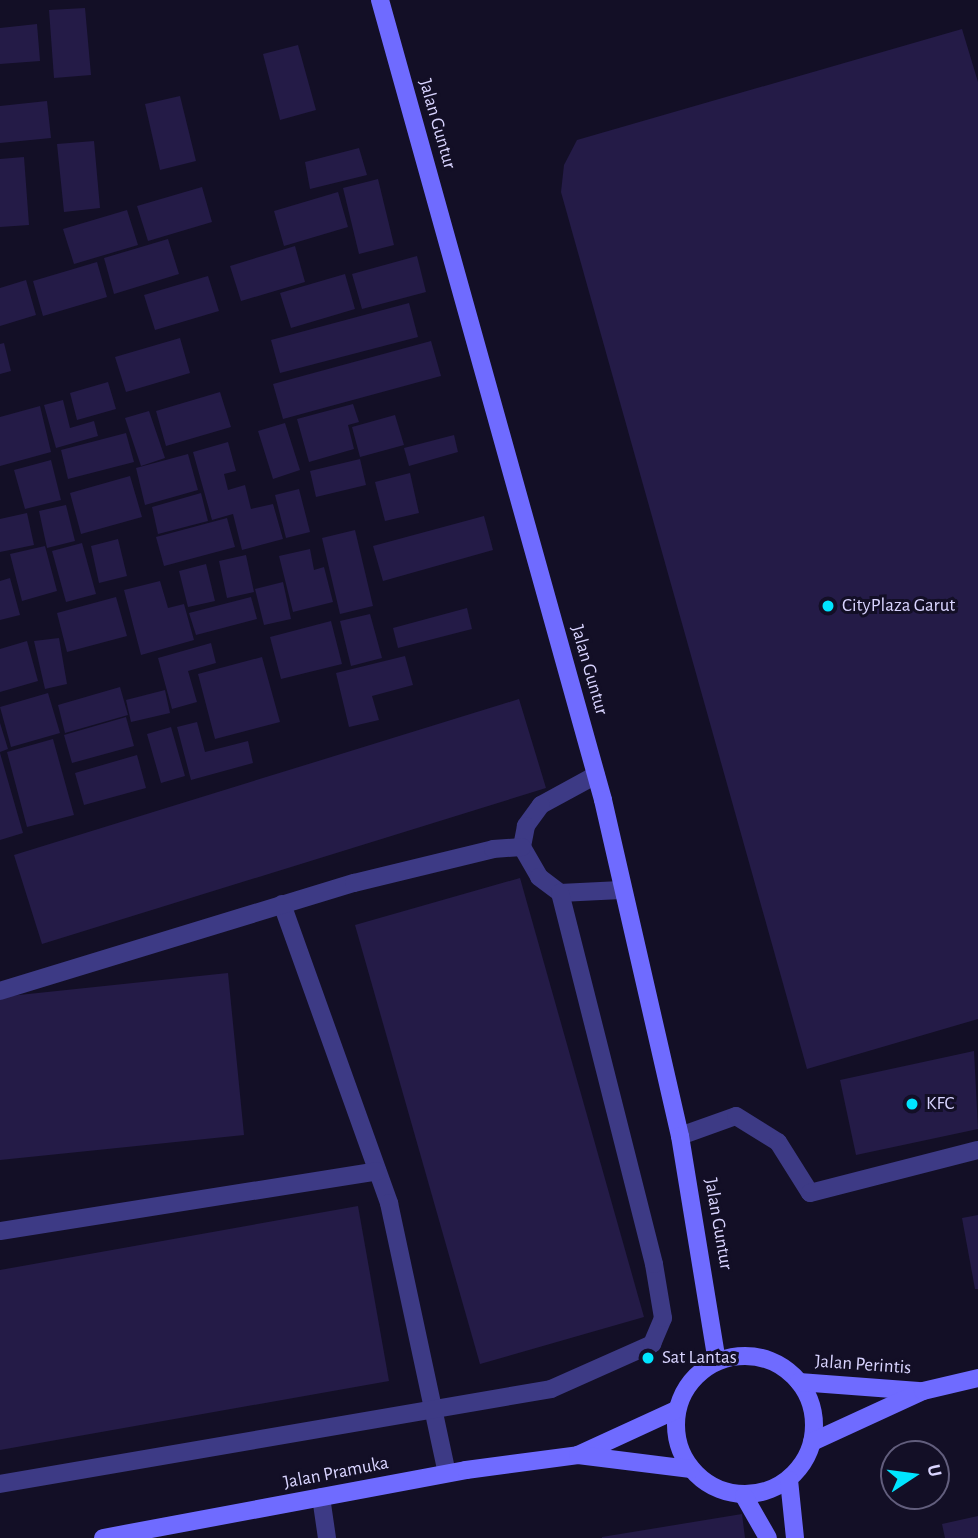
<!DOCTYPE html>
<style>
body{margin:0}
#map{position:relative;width:978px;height:1538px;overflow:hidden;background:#130f26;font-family:"Alegreya Sans",sans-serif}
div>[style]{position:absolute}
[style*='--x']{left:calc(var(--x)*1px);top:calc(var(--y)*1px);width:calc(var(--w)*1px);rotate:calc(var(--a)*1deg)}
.building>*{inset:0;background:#241b47}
.lane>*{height:18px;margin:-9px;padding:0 9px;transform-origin:9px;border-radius:9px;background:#3d3a85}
.secondary>*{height:18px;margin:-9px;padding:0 9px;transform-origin:9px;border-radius:9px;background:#6f6bff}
.secondary>.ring{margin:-9px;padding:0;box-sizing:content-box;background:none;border:18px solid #6f6bff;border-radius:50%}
.dots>*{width:19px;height:19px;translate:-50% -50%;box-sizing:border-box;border:4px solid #130f26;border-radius:50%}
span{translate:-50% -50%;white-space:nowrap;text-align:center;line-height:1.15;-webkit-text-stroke:6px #130f26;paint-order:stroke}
.street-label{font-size:19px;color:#d9d4ff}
.poi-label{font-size:19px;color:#d9d4ff}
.left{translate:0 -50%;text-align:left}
.north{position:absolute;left:880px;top:1440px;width:70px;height:70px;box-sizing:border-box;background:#130f26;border:2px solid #625e7d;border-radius:50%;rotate:77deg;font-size:19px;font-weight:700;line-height:28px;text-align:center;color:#d9d4ff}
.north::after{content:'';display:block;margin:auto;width:24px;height:32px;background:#00e5ff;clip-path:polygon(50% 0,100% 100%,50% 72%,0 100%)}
</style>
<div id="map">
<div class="building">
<i style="clip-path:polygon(85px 8px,91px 75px,54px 78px,49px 10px)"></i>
<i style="clip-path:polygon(37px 24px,40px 61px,0 64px,0 28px)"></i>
<i style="clip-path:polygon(962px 29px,978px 82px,978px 1019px,807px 1069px,561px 192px,564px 165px,577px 140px)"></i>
<i style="clip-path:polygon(298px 45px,316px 110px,280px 120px,263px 54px)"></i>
<i style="clip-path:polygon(180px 96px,196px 161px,160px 170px,145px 104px)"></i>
<i style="clip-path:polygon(47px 101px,51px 138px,0 143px,0 106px)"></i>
<i style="clip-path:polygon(94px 141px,100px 208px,64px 212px,57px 144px)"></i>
<i style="clip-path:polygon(359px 148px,367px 175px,310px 189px,305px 162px)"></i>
<i style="clip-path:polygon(24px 157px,29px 225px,0 227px,0 159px)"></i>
<i style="clip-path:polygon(378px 179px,394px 245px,359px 254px,343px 188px)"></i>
<i style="clip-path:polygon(202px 187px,212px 222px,148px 241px,137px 206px)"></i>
<i style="clip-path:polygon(338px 192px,348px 227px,284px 246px,274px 211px)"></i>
<i style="clip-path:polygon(127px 210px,138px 245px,74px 264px,63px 229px)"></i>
<i style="clip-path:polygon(168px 239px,179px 274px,114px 294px,104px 258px)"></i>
<i style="clip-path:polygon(295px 246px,305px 282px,241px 301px,230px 266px)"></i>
<i style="clip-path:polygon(417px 256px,426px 292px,362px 309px,352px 274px)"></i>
<i style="clip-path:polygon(97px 262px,107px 297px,43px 316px,33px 281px)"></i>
<i style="clip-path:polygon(345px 274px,355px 309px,291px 328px,280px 293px)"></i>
<i style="clip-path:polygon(208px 276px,219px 311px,155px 330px,144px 295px)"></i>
<i style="clip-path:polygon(26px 280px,36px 315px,0 326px,0 288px)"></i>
<i style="clip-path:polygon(409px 303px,418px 337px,280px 373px,271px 340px)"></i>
<i style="clip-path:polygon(180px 338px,190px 373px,126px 392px,115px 357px)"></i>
<i style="clip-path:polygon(431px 341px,441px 376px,283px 419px,273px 384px)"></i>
<i style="clip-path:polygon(4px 343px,11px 371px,0 374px,0 344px)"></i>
<i style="clip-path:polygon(108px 382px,116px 409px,77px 420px,70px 393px)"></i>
<i style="clip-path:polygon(220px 392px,231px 427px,166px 446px,156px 411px)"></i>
<i style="clip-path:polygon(63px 400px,70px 428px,94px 421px,98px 436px,56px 448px,44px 405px)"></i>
<i style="clip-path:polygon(353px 404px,359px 422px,348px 425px,354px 449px,309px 462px,297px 419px)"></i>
<i style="clip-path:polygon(40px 406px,51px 452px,0 466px,0 417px)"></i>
<i style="clip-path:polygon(149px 411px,165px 458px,141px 466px,125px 418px)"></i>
<i style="clip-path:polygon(395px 415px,404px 445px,360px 457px,352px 427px)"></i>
<i style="clip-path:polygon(285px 423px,300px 470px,273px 479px,258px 431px)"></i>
<i style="clip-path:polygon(126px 433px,134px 462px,68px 479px,61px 450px)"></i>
<i style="clip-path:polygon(454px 435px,458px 452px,409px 466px,404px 448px)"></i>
<i style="clip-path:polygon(228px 442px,236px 471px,224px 474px,228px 490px,245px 485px,251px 509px,273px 504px,283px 539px,242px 550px,233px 514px,212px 520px,193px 452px)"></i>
<i style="clip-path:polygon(188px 454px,198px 490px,145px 505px,136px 468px)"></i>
<i style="clip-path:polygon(360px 459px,366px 485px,316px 497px,310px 471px)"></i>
<i style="clip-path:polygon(51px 460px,61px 500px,25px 509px,14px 470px)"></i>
<i style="clip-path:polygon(410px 473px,419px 513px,385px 521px,375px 482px)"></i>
<i style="clip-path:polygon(130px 476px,142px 517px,81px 534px,70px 493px)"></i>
<i style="clip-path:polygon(299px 489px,310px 532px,286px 538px,275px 495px)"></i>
<i style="clip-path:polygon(201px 493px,208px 521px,158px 534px,152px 507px)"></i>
<i style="clip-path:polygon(66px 505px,75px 541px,47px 548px,39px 511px)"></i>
<i style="clip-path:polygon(27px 513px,34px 545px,0 552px,0 519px)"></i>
<i style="clip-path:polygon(484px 516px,493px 550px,383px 581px,373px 546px)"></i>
<i style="clip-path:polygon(227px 518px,235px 547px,164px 566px,156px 537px)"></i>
<i style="clip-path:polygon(355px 530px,373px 606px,340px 614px,322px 538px)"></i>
<i style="clip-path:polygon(118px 539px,127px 576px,99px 583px,91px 546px)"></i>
<i style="clip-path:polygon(82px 543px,96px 594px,66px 602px,52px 551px)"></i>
<i style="clip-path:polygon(45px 546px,57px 591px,22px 601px,10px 554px)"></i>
<i style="clip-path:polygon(310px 549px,314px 570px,324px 567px,333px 602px,293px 612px,279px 556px)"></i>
<i style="clip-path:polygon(246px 555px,254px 592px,227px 598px,219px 561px)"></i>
<i style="clip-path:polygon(206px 564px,215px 601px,188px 607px,179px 571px)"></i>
<i style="clip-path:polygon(10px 578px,20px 615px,0 620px,0 581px)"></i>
<i style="clip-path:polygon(160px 581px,168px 608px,184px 604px,194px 640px,141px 655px,124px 590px)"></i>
<i style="clip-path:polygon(283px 582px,291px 619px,264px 625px,255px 589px)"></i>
<i style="clip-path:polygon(116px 597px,127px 636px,67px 652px,57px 613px)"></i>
<i style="clip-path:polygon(251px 597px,257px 619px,196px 635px,189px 613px)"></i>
<i style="clip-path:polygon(467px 608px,472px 629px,398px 648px,393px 628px)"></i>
<i style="clip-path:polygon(370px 614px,382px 658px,351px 666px,340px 621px)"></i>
<i style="clip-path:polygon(331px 621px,342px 664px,281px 679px,270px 637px)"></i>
<i style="clip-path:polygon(59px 638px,67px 684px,45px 689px,34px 641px)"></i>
<i style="clip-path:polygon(27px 641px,38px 681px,0 692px,0 649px)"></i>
<i style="clip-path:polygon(211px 643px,216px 663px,188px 671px,197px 702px,172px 709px,158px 658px)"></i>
<i style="clip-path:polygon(405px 656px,413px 685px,372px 696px,379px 720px,349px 727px,336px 673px)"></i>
<i style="clip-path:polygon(262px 657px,280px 722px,215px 739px,198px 674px)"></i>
<i style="clip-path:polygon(120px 687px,128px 715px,65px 733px,58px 705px)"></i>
<i style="clip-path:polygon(165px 690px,170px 713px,131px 722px,126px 700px)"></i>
<i style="clip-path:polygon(48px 693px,60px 733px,11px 747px,0 707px)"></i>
<i style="clip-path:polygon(519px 699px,546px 788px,42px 944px,14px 855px)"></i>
<i style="clip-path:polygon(126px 717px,134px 746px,72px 763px,64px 735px)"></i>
<i style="clip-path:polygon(197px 722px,205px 752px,248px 741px,253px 763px,191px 780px,177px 727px)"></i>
<i style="clip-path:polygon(0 723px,8px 749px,0 752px)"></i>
<i style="clip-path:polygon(171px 727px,185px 776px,161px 783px,147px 734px)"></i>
<i style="clip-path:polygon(53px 739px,74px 815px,27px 827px,7px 752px)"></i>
<i style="clip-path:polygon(0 753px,23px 833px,0 840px)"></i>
<i style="clip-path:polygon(137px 755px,146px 788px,84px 805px,75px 773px)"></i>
<i style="clip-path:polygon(520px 878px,644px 1317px,480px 1364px,355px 925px)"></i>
<i style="clip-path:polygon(228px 973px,244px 1135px,0 1160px,0 997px)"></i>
<i style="clip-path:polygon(974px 1051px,978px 1129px,856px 1155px,840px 1080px)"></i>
<i style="clip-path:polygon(358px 1206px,389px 1381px,0 1450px,0 1270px)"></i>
<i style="clip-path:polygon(978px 1215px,978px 1289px,975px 1289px,962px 1218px)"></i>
<i style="clip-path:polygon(742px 1514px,745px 1538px,602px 1538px,602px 1537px)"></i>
<i style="clip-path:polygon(978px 1516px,978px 1538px,945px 1538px,942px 1524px)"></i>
</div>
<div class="lane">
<i style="--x:596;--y:775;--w:63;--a:151.4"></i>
<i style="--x:541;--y:805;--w:26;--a:126"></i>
<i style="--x:526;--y:826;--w:21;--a:101"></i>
<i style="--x:522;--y:847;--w:34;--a:60"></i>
<i style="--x:539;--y:877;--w:26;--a:37"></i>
<i style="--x:560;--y:893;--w:61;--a:-2.8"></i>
<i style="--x:282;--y:904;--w:318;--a:70.3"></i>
<i style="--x:389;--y:1203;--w:276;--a:77.9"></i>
<i style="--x:0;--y:991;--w:370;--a:-17"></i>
<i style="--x:354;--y:883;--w:143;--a:-13.7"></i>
<i style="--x:493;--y:849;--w:29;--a:-4"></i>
<i style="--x:680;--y:1136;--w:59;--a:-19.7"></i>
<i style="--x:736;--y:1116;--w:49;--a:31.8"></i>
<i style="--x:778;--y:1142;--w:60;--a:57.9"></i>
<i style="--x:810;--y:1193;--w:173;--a:-14.4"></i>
<i style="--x:0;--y:1231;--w:382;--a:-9"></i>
<i style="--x:0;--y:1484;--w:559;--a:-9.78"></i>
<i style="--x:551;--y:1389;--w:111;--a:-24"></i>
<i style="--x:652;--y:1344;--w:28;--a:-67"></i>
<i style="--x:663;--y:1318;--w:55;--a:-99.5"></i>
<i style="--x:654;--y:1264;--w:383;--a:-104.2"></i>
<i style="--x:321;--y:1497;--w:41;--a:81.7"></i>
</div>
<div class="secondary">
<i style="--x:380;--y:0;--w:830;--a:74.42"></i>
<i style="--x:603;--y:800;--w:345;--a:77.1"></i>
<i style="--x:680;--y:1136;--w:228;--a:80.7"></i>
<i class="ring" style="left:676px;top:1356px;width:120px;height:120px"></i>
<i style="--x:799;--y:1382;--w:120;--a:4.3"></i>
<i style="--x:812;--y:1442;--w:122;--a:-24.7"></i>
<i style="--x:923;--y:1391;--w:57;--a:-13.3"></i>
<i style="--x:578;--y:1455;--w:108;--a:-24.7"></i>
<i style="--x:789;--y:1480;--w:58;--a:84.1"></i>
<i style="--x:744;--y:1496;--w:48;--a:60.3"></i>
<i style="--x:103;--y:1538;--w:369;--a:-10.6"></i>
<i style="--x:466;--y:1470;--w:113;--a:-7.6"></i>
<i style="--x:578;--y:1455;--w:114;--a:7.1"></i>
</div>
<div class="dots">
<i style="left:828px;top:606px;background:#00e5ff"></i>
<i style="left:912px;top:1104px;background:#00e5ff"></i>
<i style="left:648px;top:1358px;background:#00e5ff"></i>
</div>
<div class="street-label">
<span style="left:437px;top:124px;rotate:74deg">Jalan Guntur</span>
<span style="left:589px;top:670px;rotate:74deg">Jalan Guntur</span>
<span style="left:718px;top:1224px;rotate:80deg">Jalan Guntur</span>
<span style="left:863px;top:1365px;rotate:4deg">Jalan Perintis</span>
<span style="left:336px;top:1473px;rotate:-11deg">Jalan Pramuka</span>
</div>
<div class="poi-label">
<span class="left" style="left:842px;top:606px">CityPlaza Garut</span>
<span class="left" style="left:926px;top:1104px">KFC</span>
<span class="left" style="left:662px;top:1358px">Sat Lantas</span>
</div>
<div class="north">U</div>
</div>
